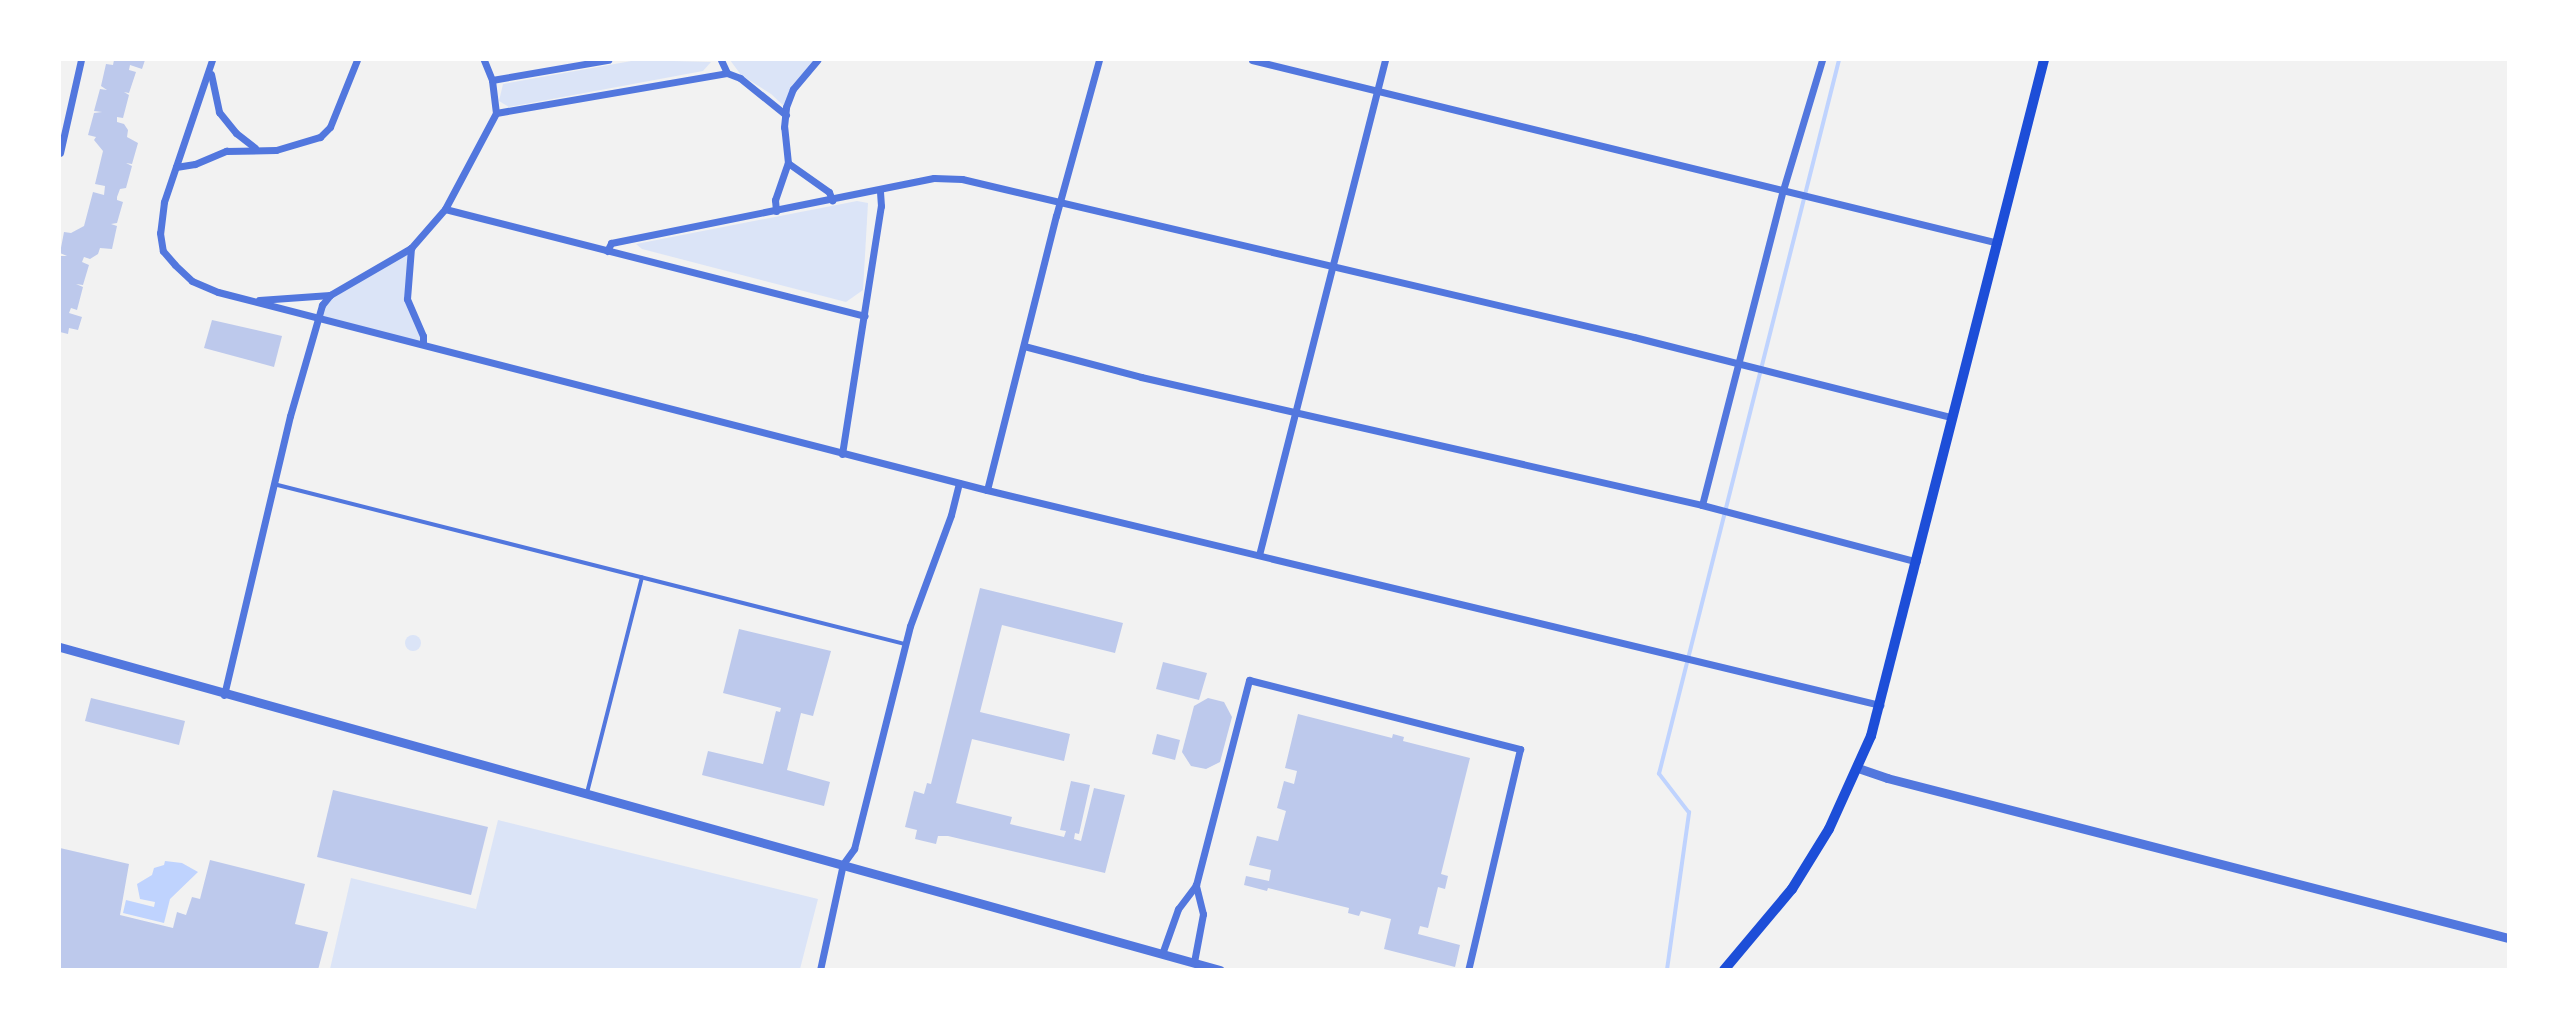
<!DOCTYPE html>
<style>
body{margin:0}
#map{position:relative;width:2568px;height:1029px;overflow:hidden;background:#f2f2f2;font-family:Montserrat,sans-serif}
div>[style]{position:absolute}
[style*='--x']{left:calc(var(--x)*1px);top:calc(var(--y)*1px);width:calc(var(--w)*1px);rotate:calc(var(--a)*1deg)}
.green>*{inset:0;background:#dbe4f7}
.round{border-radius:50%}
.water>*{inset:0;background:#bfd3fe}
.stream>*{height:3.5px;margin:-1.75px;padding:0 1.75px;transform-origin:1.75px;border-radius:1.75px;background:#bfd3fe}
.building>*{inset:0;background:#bdc9ec}
.service>*{height:3.5px;margin:-1.75px;padding:0 1.75px;transform-origin:1.75px;border-radius:1.75px;background:#5277de}
.minor>*{height:7px;margin:-3.5px;padding:0 3.5px;transform-origin:3.5px;border-radius:3.5px;background:#5277de}
.tertiary>*{height:9px;margin:-4.5px;padding:0 4.5px;transform-origin:4.5px;border-radius:4.5px;background:#5277de}
.secondary>*{height:10px;margin:-5px;padding:0 5px;transform-origin:5px;border-radius:5px;background:#1d4ed8}
span{translate:-50% -50%;white-space:nowrap;text-align:center;line-height:1.15;-webkit-text-stroke:5px #fff;paint-order:stroke}
.frame{position:absolute;inset:0;border:61px solid #fff;pointer-events:none}
</style>
<div id="map">
<div class="green">
<i style="clip-path:polygon(637px 60px,711px 62px,703px 71px,509px 107px,499px 101px,503px 84px)"></i>
<i style="clip-path:polygon(730px 60px,817px 60px,784px 106px,771px 94px,741px 75px)"></i>
<i style="clip-path:polygon(857px 201px,868px 203px,863px 290px,846px 302px,642px 249px,636px 244px)"></i>
<i style="clip-path:polygon(411px 248px,407px 299px,423px 343px,318px 318px,330px 295px)"></i>
<i class="round" style="left:405px;top:635px;width:16px;height:16px"></i>
<i style="clip-path:polygon(498px 820px,818px 899px,800px 969px,330px 969px,351px 878px,476px 909px)"></i>
</div>
<div class="water">
<i style="clip-path:polygon(165px 861px,182px 863px,198px 872px,170px 899px,164px 923px,123px 913px,126px 900px,154px 907px,155px 902px,140px 899px,137px 884px,152px 875px,154px 868px,164px 865px)"></i>
</div>
<div class="stream">
<i style="--x:1667;--y:970;--w:159;--a:-82"></i>
<i style="--x:1689;--y:813;--w:49;--a:-127.6"></i>
<i style="--x:1659;--y:774;--w:736;--a:-75.85"></i>
</div>
<div class="building">
<i style="clip-path:polygon(114px 60px,145px 60px,142px 69px,130px 65px,129px 70px,136px 72px,129px 93px,124px 92px,129px 95px,123px 118px,117px 117px,117px 122px,124px 124px,128px 130px,127px 137px,138px 143px,132px 164px,126px 163px,132px 166px,126px 188px,120px 189px,117px 197px,117px 200px,123px 202px,117px 223px,111px 224px,117px 226px,112px 249px,100px 248px,98px 254px,90px 259px,84px 257px,82px 262px,89px 265px,83px 285px,76px 284px,83px 287px,77px 310px,71px 308px,69px 313px,82px 317px,78px 330px,69px 328px,68px 334px,60px 332px,60px 256px,67px 256px,60px 253px,64px 232px,71px 233px,84px 226px,93px 192px,104px 195px,105px 186px,95px 184px,103px 151px,94px 140px,96px 137px,88px 135px,94px 113px,102px 112px,94px 111px,100px 89px,107px 90px,101px 86px,106px 64px,113px 65px)"></i>
<i style="clip-path:polygon(212px 320px,282px 336px,274px 367px,204px 348px)"></i>
<i style="clip-path:polygon(980px 588px,1123px 623px,1115px 653px,1002px 625px,980px 712px,1070px 734px,1064px 761px,972px 739px,956px 803px,1012px 817px,1010px 824px,1064px 837px,1066px 831px,1060px 830px,1071px 781px,1090px 785px,1079px 834px,1075px 833px,1074px 839px,1081px 841px,1094px 788px,1125px 795px,1105px 873px,948px 836px,938px 836px,936px 844px,915px 839px,917px 830px,905px 827px,914px 791px,924px 794px,927px 783px,931px 784px)"></i>
<i style="clip-path:polygon(739px 629px,831px 651px,813px 716px,801px 713px,787px 770px,830px 782px,824px 806px,702px 775px,708px 751px,763px 764px,776px 711px,780px 712px,781px 708px,723px 693px)"></i>
<i style="clip-path:polygon(1163px 662px,1207px 673px,1199px 700px,1156px 689px)"></i>
<i style="clip-path:polygon(91px 698px,185px 721px,179px 745px,85px 721px)"></i>
<i style="clip-path:polygon(1208px 698px,1224px 702px,1232px 717px,1220px 762px,1206px 769px,1191px 766px,1182px 752px,1194px 706px)"></i>
<i style="clip-path:polygon(1298px 714px,1392px 738px,1393px 734px,1404px 737px,1403px 741px,1470px 758px,1441px 874px,1448px 876px,1445px 889px,1438px 887px,1428px 928px,1420px 926px,1418px 934px,1460px 945px,1455px 967px,1384px 949px,1391px 919px,1361px 911px,1359px 916px,1348px 913px,1349px 908px,1268px 888px,1267px 891px,1244px 885px,1246px 876px,1269px 881px,1271px 870px,1249px 865px,1257px 836px,1278px 841px,1286px 811px,1277px 808px,1284px 781px,1294px 784px,1297px 771px,1285px 768px)"></i>
<i style="clip-path:polygon(1157px 734px,1180px 740px,1175px 760px,1152px 754px)"></i>
<i style="clip-path:polygon(333px 790px,488px 827px,471px 895px,317px 857px)"></i>
<i style="clip-path:polygon(60px 848px,129px 864px,120px 915px,173px 928px,177px 912px,186px 915px,192px 897px,200px 899px,210px 860px,305px 884px,295px 924px,328px 932px,318px 970px,60px 970px)"></i>
</div>
<div class="service">
<i style="--x:274;--y:484;--w:651;--a:14.23"></i>
<i style="--x:587;--y:793;--w:222;--a:-75.7"></i>
</div>
<div class="minor">
<i style="--x:212;--y:60;--w:150;--a:108.7"></i>
<i style="--x:164;--y:202;--w:31;--a:97"></i>
<i style="--x:160;--y:233;--w:18;--a:81"></i>
<i style="--x:163;--y:251;--w:18;--a:49"></i>
<i style="--x:175;--y:265;--w:23;--a:43"></i>
<i style="--x:192;--y:281;--w:28;--a:23"></i>
<i style="--x:218;--y:292;--w:794;--a:14.44"></i>
<i style="--x:987;--y:490;--w:919;--a:13.54"></i>
<i style="--x:721;--y:60;--w:14;--a:65"></i>
<i style="--x:1252;--y:60;--w:768;--a:13.78"></i>
<i style="--x:211;--y:74;--w:39;--a:78"></i>
<i style="--x:219;--y:112;--w:27;--a:51"></i>
<i style="--x:236;--y:133;--w:24;--a:38"></i>
<i style="--x:492;--y:80;--w:118;--a:-9.8"></i>
<i style="--x:496;--y:113;--w:234;--a:-9.8"></i>
<i style="--x:727;--y:73;--w:14;--a:21"></i>
<i style="--x:740;--y:78;--w:59;--a:38.8"></i>
<i style="--x:60;--y:153;--w:95;--a:-77.3"></i>
<i style="--x:788;--y:163;--w:50;--a:35.3"></i>
<i style="--x:829;--y:192;--w:9;--a:69"></i>
<i style="--x:176;--y:167;--w:19;--a:-9"></i>
<i style="--x:195;--y:164;--w:34;--a:-23"></i>
<i style="--x:226;--y:151;--w:50;--a:-1.1"></i>
<i style="--x:276;--y:150;--w:46;--a:-16.5"></i>
<i style="--x:320;--y:137;--w:14;--a:-45"></i>
<i style="--x:330;--y:127;--w:72;--a:-68.1"></i>
<i style="--x:445;--y:209;--w:433;--a:14.3"></i>
<i style="--x:776;--y:211;--w:11;--a:-95"></i>
<i style="--x:775;--y:200;--w:39;--a:-71"></i>
<i style="--x:788;--y:163;--w:36;--a:-96"></i>
<i style="--x:784;--y:127;--w:20;--a:-84"></i>
<i style="--x:786;--y:107;--w:19;--a:-69"></i>
<i style="--x:793;--y:89;--w:38;--a:-50"></i>
<i style="--x:411;--y:248;--w:51;--a:94.5"></i>
<i style="--x:407;--y:299;--w:40;--a:66.6"></i>
<i style="--x:423;--y:336;--w:7;--a:90"></i>
<i style="--x:607;--y:251;--w:9;--a:-63"></i>
<i style="--x:611;--y:243;--w:329;--a:-11.4"></i>
<i style="--x:934;--y:178;--w:28;--a:2"></i>
<i style="--x:962;--y:179;--w:690;--a:13.23"></i>
<i style="--x:1634;--y:337;--w:329;--a:14.2"></i>
<i style="--x:259;--y:300;--w:71;--a:-4"></i>
<i style="--x:1024;--y:346;--w:121;--a:14.8"></i>
<i style="--x:1141;--y:377;--w:575;--a:12.85"></i>
<i style="--x:1702;--y:505;--w:222;--a:14.8"></i>
<i style="--x:842;--y:454;--w:251;--a:-81.1"></i>
<i style="--x:881;--y:206;--w:15;--a:-94"></i>
<i style="--x:987;--y:490;--w:283;--a:-75.9"></i>
<i style="--x:1056;--y:216;--w:162;--a:-74.6"></i>
<i style="--x:1702;--y:505;--w:325;--a:-75.6"></i>
<i style="--x:1783;--y:190;--w:136;--a:-73.3"></i>
<i style="--x:1259;--y:555;--w:511;--a:-75.72"></i>
<i style="--x:224;--y:695;--w:287;--a:-76.7"></i>
<i style="--x:290;--y:416;--w:116;--a:-73.9"></i>
<i style="--x:322;--y:305;--w:13;--a:-51"></i>
<i style="--x:330;--y:295;--w:94;--a:-30.1"></i>
<i style="--x:411;--y:248;--w:52;--a:-48.9"></i>
<i style="--x:445;--y:209;--w:109;--a:-62"></i>
<i style="--x:496;--y:113;--w:33;--a:-97"></i>
<i style="--x:492;--y:80;--w:22;--a:-112"></i>
<i style="--x:1162;--y:954;--w:48;--a:-70.4"></i>
<i style="--x:1178;--y:909;--w:30;--a:-53"></i>
<i style="--x:1196;--y:885;--w:212;--a:-75.5"></i>
<i style="--x:1249;--y:680;--w:280;--a:14.3"></i>
<i style="--x:1520;--y:749;--w:227;--a:103.2"></i>
<i style="--x:1194;--y:962;--w:49;--a:-79.4"></i>
<i style="--x:1203;--y:914;--w:30;--a:-104"></i>
<i style="--x:820;--y:970;--w:108;--a:-77.8"></i>
<i style="--x:843;--y:864;--w:19;--a:-54"></i>
<i style="--x:854;--y:849;--w:230;--a:-75.9"></i>
<i style="--x:910;--y:626;--w:118;--a:-69.7"></i>
<i style="--x:951;--y:515;--w:33;--a:-76"></i>
</div>
<div class="tertiary">
<i style="--x:60;--y:647;--w:1204;--a:15.56"></i>
<i style="--x:1858;--y:768;--w:31;--a:19"></i>
<i style="--x:1887;--y:778;--w:641;--a:14.45"></i>
</div>
<div class="secondary">
<i style="--x:1724;--y:970;--w:106;--a:-50"></i>
<i style="--x:1792;--y:889;--w:70;--a:-58.3"></i>
<i style="--x:1829;--y:829;--w:102;--a:-65.7"></i>
<i style="--x:1871;--y:736;--w:698;--a:-75.65"></i>
</div>
<div class="frame"></div>
</div>
